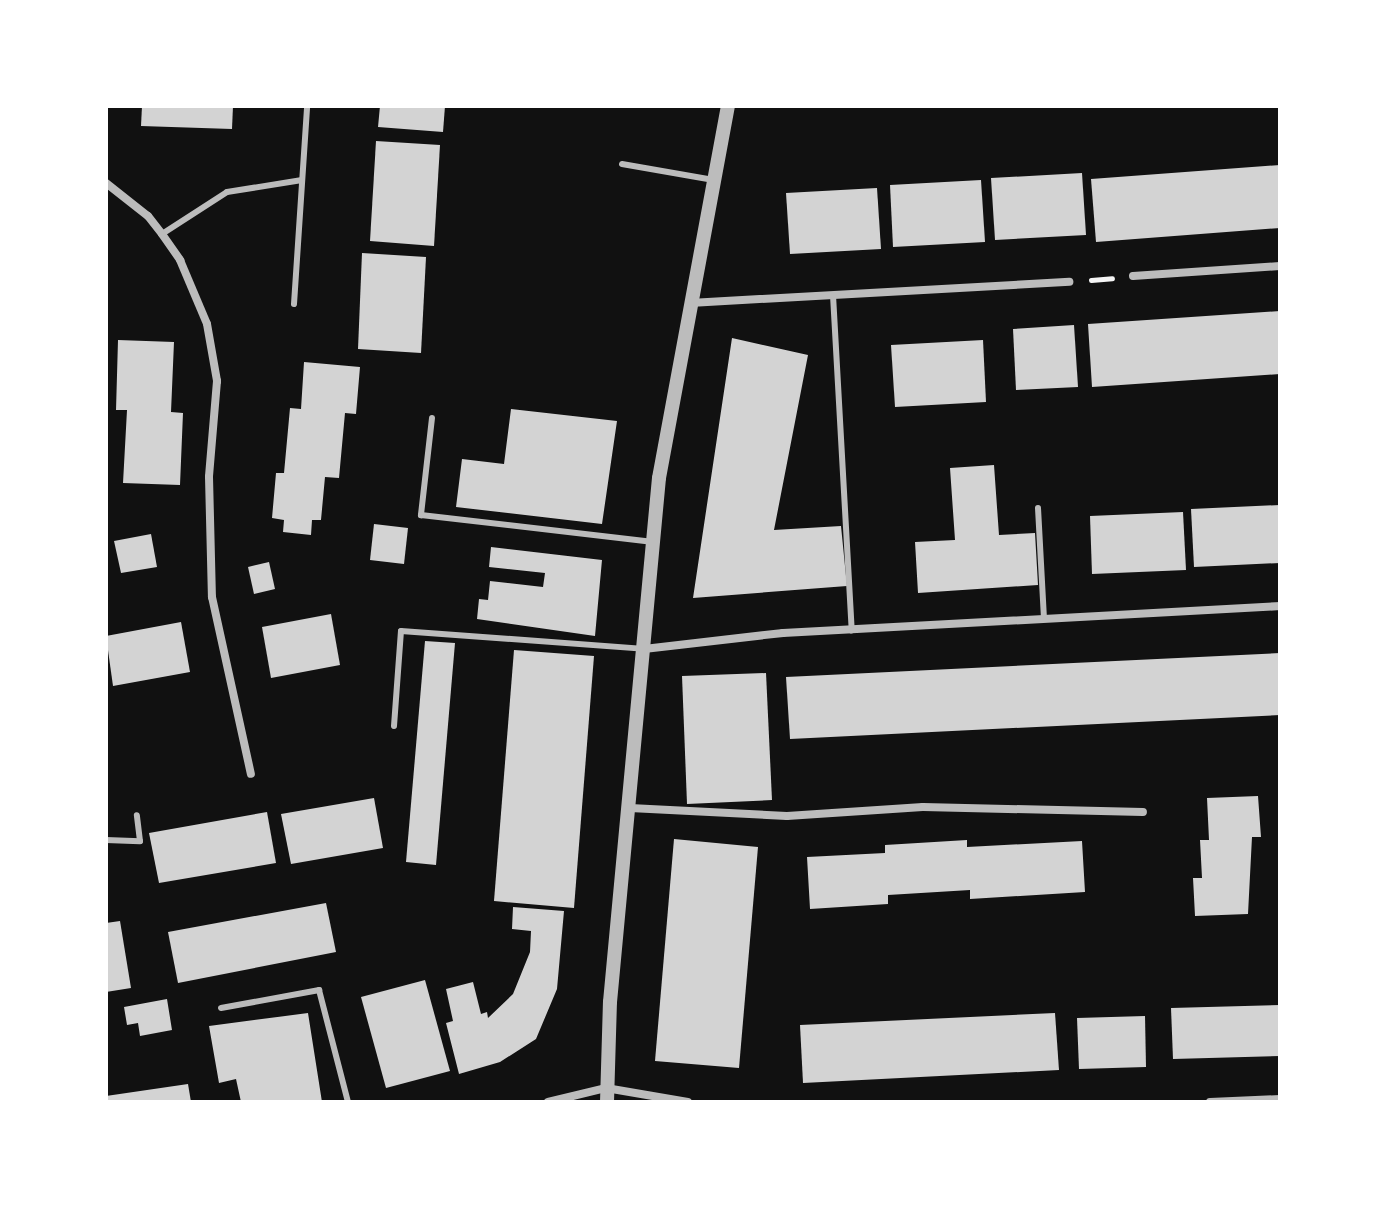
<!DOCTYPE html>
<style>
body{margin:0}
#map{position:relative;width:1386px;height:1208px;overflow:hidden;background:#111;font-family:"PT Sans",sans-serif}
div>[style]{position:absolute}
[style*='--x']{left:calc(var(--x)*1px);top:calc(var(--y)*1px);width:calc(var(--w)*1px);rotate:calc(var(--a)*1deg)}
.building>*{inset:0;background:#d3d3d3}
.path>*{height:5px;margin:-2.5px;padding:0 2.5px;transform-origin:2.5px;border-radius:2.5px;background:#f5f5f5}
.service>*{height:6px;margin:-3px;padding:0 3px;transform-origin:3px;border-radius:3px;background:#bcbcbc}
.minor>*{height:8px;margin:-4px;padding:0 4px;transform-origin:4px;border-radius:4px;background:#bcbcbc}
.tertiary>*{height:14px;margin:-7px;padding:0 7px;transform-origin:7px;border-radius:7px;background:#bcbcbc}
span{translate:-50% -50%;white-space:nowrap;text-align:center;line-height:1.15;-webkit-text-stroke:6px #fff;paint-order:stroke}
.frame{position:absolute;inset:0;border:108px solid #fff;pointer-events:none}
</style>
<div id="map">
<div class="building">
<i style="clip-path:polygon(142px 106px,233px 106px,232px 129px,141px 126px)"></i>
<i style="clip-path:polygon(380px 106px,445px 106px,443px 132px,378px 127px)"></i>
<i style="clip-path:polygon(376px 141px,440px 145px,434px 246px,370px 241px)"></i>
<i style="clip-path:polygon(1280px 165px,1280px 228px,1096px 242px,1091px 179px)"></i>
<i style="clip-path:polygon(1082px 173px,1086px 235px,995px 240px,991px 178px)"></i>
<i style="clip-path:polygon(981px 180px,985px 242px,893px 247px,890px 185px)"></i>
<i style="clip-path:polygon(877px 188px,881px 249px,790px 254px,786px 193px)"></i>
<i style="clip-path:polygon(362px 253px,426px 257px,421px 353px,358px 349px)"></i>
<i style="clip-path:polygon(1280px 311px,1280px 374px,1092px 387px,1088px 324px)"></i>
<i style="clip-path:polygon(1074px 325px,1078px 387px,1016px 390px,1013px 329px)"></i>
<i style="clip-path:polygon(732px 338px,808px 355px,774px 530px,841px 526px,847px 586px,693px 598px)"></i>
<i style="clip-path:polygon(118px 340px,174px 342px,171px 412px,183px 413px,180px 485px,123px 483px,127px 410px,116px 410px)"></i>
<i style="clip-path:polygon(983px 340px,986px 402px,895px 407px,891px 345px)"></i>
<i style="clip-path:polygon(304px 362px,360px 367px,356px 414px,345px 413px,339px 478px,325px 477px,321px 520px,312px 520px,311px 535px,283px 532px,284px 520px,272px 518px,276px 473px,284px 473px,290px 408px,301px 409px)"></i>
<i style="clip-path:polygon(511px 409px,617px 421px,602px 524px,456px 507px,462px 459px,504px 464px)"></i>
<i style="clip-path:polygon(994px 465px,999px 535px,1035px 533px,1038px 585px,918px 593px,915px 542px,955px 540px,950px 468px)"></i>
<i style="clip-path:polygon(1280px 505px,1280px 563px,1194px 567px,1191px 509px)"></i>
<i style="clip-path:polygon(1183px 512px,1186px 570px,1092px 574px,1090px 516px)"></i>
<i style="clip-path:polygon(374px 524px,408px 528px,404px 564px,370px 560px)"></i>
<i style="clip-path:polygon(151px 534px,157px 567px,121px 573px,114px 541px)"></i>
<i style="clip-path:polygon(491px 547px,602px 560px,595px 636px,477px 619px,479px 599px,488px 600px,490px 581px,543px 587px,545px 573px,489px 567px)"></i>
<i style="clip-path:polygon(269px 562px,275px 589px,254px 594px,248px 567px)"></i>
<i style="clip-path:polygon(331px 614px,340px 665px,271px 678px,262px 627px)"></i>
<i style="clip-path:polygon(181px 622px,190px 672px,113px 686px,106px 636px)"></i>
<i style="clip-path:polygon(425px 641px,455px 643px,436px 865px,406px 862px)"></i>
<i style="clip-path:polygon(514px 650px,594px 656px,574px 908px,494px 901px)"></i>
<i style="clip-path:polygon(1280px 653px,1280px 715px,790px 739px,786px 677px)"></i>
<i style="clip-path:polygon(766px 673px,772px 800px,687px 804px,682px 676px)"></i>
<i style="clip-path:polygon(1258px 796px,1261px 837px,1252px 837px,1248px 914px,1195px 916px,1193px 878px,1202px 878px,1200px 840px,1209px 840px,1207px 798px)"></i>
<i style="clip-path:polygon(374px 798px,383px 848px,291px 864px,281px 814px)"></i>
<i style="clip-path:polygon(267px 812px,276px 863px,159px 883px,149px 833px)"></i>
<i style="clip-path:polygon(674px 839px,758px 847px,739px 1068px,655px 1061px)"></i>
<i style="clip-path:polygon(967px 840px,967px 847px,1082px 841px,1085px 892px,970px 899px,970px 890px,888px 895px,888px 904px,810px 909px,807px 857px,885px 853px,885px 845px)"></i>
<i style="clip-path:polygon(326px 903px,336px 952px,178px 983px,168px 932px)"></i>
<i style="clip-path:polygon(513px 907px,564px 911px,557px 989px,536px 1039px,500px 1062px,459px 1074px,446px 1023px,453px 1021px,446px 989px,473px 982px,481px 1014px,487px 1012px,488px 1018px,513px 994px,530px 952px,531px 931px,512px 929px)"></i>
<i style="clip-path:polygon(120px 921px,131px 988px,106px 992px,106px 923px)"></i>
<i style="clip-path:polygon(425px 980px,450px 1071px,386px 1088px,361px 997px)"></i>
<i style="clip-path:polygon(167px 999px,172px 1030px,140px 1036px,138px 1023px,127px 1025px,124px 1007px)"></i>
<i style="clip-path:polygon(1280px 1005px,1280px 1056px,1173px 1059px,1171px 1008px)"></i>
<i style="clip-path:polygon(308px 1013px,322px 1102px,241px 1102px,236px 1079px,219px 1083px,209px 1026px)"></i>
<i style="clip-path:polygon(1055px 1013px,1059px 1070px,803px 1083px,800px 1025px)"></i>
<i style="clip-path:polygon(1145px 1016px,1146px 1067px,1079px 1069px,1077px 1018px)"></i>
<i style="clip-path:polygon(188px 1084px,191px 1102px,106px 1102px,106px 1096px)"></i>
</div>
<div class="path">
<i style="--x:1091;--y:280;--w:21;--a:-5"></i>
</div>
<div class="service">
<i style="--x:622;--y:164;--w:93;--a:9.9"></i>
<i style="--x:162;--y:234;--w:77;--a:-32.9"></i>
<i style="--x:227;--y:192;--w:76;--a:-9.1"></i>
<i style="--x:833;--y:295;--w:336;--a:86.8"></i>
<i style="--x:294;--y:304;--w:198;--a:-86.2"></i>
<i style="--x:432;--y:418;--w:98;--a:96.5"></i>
<i style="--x:421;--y:515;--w:234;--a:6.6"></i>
<i style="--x:1038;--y:508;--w:111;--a:86.9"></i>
<i style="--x:394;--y:726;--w:95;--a:-85.8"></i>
<i style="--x:401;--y:631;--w:244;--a:4.2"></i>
<i style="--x:106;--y:840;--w:34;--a:2"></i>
<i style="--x:140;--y:841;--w:26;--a:-97"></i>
<i style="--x:221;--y:1008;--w:100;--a:-10.4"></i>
<i style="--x:319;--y:990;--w:116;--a:75.5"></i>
</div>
<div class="minor">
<i style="--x:106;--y:183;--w:53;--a:38.2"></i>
<i style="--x:148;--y:216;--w:23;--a:52"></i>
<i style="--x:162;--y:234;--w:32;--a:55"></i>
<i style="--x:180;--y:260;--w:69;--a:67.1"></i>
<i style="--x:207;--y:324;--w:58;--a:80"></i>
<i style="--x:217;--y:381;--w:96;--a:94.8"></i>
<i style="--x:209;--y:477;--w:120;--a:88.6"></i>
<i style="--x:212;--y:597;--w:181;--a:77.6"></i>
<i style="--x:1133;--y:276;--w:147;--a:-3.9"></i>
<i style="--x:690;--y:303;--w:380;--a:-3.2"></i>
<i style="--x:644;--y:649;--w:140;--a:-6.6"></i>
<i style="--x:783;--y:633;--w:498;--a:-3.1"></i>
<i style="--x:630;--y:808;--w:157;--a:2.9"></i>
<i style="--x:787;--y:816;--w:136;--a:-3.8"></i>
<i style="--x:923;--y:807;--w:220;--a:1.3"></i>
<i style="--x:548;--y:1102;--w:60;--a:-13.6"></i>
<i style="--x:606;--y:1088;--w:83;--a:9.7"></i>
<i style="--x:1210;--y:1102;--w:70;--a:-2.5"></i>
</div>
<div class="tertiary">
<i style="--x:607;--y:1102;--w:100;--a:-88.3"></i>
<i style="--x:610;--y:1002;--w:526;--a:-84.66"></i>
<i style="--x:659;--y:478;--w:378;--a:-79.5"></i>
</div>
<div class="frame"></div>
</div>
